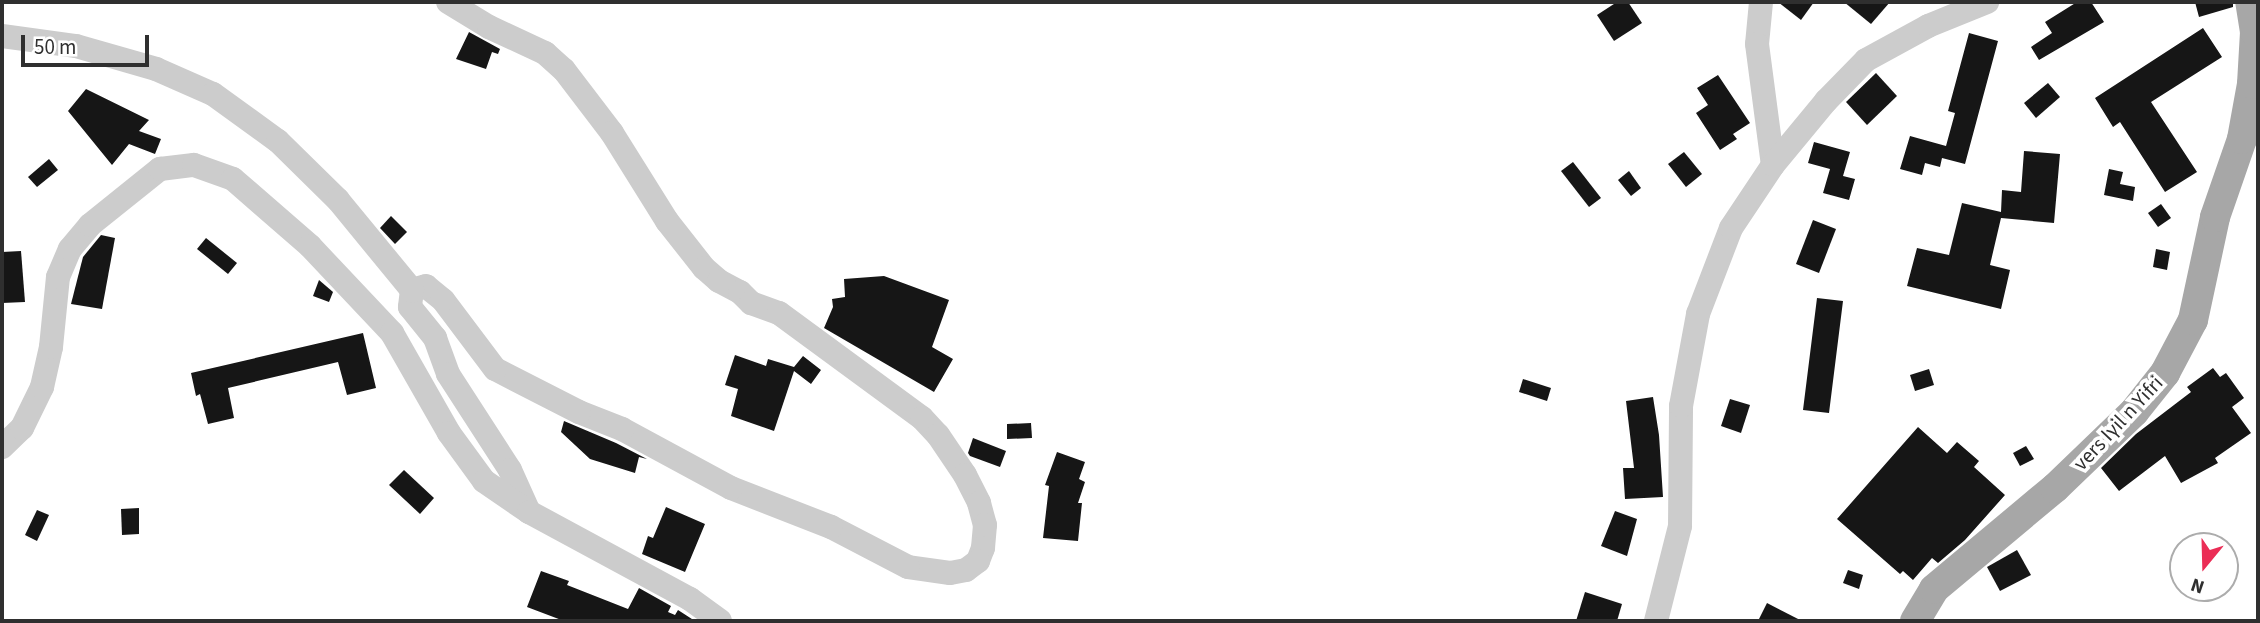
<!DOCTYPE html>
<meta charset="utf-8">
<style>
body{margin:0}
#map{position:relative;width:2260px;height:623px;overflow:hidden;background:#fff;font-family:"Source Sans 3",sans-serif}
div>[style]{position:absolute}
[style*='--x']{left:calc(var(--x)*1px);top:calc(var(--y)*1px);width:calc(var(--w)*1px);rotate:calc(var(--a)*1deg)}
.building>*{inset:0;background:#161616}
.minor>*{height:24px;margin:-12px;padding:0 12px;transform-origin:12px;border-radius:12px;background:#ccc}
.major>*{height:30px;margin:-15px;padding:0 15px;transform-origin:15px;border-radius:15px;background:#a7a7a7}
span{translate:-50% -50%;white-space:nowrap;text-align:center;line-height:1.15;-webkit-text-stroke:7px #fff;paint-order:stroke}
.street-label{font-size:21px;color:#2f2f2f}
.frame{position:absolute;inset:0;border:4px solid #2f2f2f;pointer-events:none}
.north{position:absolute;left:2169px;top:532px;width:70px;height:70px;box-sizing:border-box;background:#fff;border:2px solid #acacac;border-radius:50%;rotate:199deg;font-size:19px;font-weight:700;line-height:28px;text-align:center;color:#2f2f2f}
.north::after{content:'';display:block;margin:auto;width:24px;height:32px;background:#eb2d56;clip-path:polygon(50% 0,100% 100%,50% 72%,0 100%)}
.scale{position:absolute;left:21px;top:35px;width:128px;height:32px;box-sizing:border-box;border:4px solid #2f2f2f;border-top:0;padding-left:9px;font-size:21px;line-height:24px;white-space:nowrap;color:#2f2f2f;-webkit-text-stroke:5px #fff;paint-order:stroke}
</style>
<div id="map">
<div class="building">
<i style="clip-path:polygon(1617px 2px,1628px 2px,1642px 23px,1614px 41px,1597px 15px)"></i>
<i style="clip-path:polygon(1778px 2px,1814px 2px,1801px 20px)"></i>
<i style="clip-path:polygon(1844px 2px,1890px 2px,1871px 24px)"></i>
<i style="clip-path:polygon(2077px 2px,2091px 2px,2104px 22px,2039px 60px,2031px 47px,2052px 33px,2045px 22px)"></i>
<i style="clip-path:polygon(2195px 2px,2233px 2px,2233px 7px,2199px 17px)"></i>
<i style="clip-path:polygon(2203px 28px,2222px 57px,2151px 102px,2197px 172px,2165px 192px,2120px 122px,2113px 127px,2095px 98px)"></i>
<i style="clip-path:polygon(469px 32px,500px 49px,498px 54px,492px 52px,486px 69px,456px 59px)"></i>
<i style="clip-path:polygon(1969px 33px,1998px 41px,1965px 164px,1942px 158px,1940px 167px,1925px 163px,1922px 175px,1900px 169px,1910px 136px,1946px 146px,1955px 113px,1948px 111px)"></i>
<i style="clip-path:polygon(1876px 73px,1897px 96px,1867px 125px,1846px 102px)"></i>
<i style="clip-path:polygon(1718px 75px,1750px 123px,1733px 134px,1737px 139px,1720px 150px,1696px 113px,1708px 105px,1697px 88px)"></i>
<i style="clip-path:polygon(2048px 83px,2060px 97px,2036px 118px,2024px 103px)"></i>
<i style="clip-path:polygon(86px 89px,149px 120px,139px 131px,161px 139px,155px 154px,129px 144px,112px 165px,68px 111px)"></i>
<i style="clip-path:polygon(1814px 142px,1850px 152px,1843px 176px,1855px 179px,1849px 200px,1823px 193px,1830px 169px,1808px 163px)"></i>
<i style="clip-path:polygon(2024px 151px,2060px 154px,2054px 223px,2001px 218px,1990px 265px,2010px 270px,2001px 309px,1907px 286px,1917px 248px,1949px 255px,1962px 203px,2001px 212px,2002px 190px,2021px 192px)"></i>
<i style="clip-path:polygon(1684px 152px,1702px 174px,1686px 187px,1668px 164px)"></i>
<i style="clip-path:polygon(49px 159px,58px 170px,37px 187px,28px 177px)"></i>
<i style="clip-path:polygon(1573px 162px,1601px 198px,1589px 207px,1561px 171px)"></i>
<i style="clip-path:polygon(2109px 169px,2123px 172px,2120px 184px,2135px 187px,2133px 201px,2104px 195px)"></i>
<i style="clip-path:polygon(1629px 171px,1641px 188px,1631px 196px,1618px 180px)"></i>
<i style="clip-path:polygon(2161px 204px,2171px 218px,2158px 227px,2148px 213px)"></i>
<i style="clip-path:polygon(391px 216px,407px 232px,395px 244px,380px 228px)"></i>
<i style="clip-path:polygon(1813px 220px,1836px 229px,1819px 273px,1796px 264px)"></i>
<i style="clip-path:polygon(101px 235px,115px 238px,102px 309px,71px 304px,83px 257px)"></i>
<i style="clip-path:polygon(206px 238px,237px 263px,228px 274px,197px 249px)"></i>
<i style="clip-path:polygon(2156px 249px,2170px 252px,2167px 270px,2153px 267px)"></i>
<i style="clip-path:polygon(21px 251px,25px 302px,2px 303px,2px 252px)"></i>
<i style="clip-path:polygon(884px 276px,949px 300px,932px 347px,953px 359px,934px 392px,824px 328px,833px 307px,832px 299px,845px 297px,844px 279px)"></i>
<i style="clip-path:polygon(319px 280px,333px 292px,329px 302px,313px 296px)"></i>
<i style="clip-path:polygon(1817px 298px,1843px 301px,1829px 413px,1803px 410px)"></i>
<i style="clip-path:polygon(363px 333px,376px 388px,347px 395px,338px 362px,228px 388px,234px 418px,208px 424px,200px 394px,196px 396px,191px 373px)"></i>
<i style="clip-path:polygon(735px 355px,766px 366px,768px 359px,794px 367px,803px 356px,821px 370px,811px 384px,794px 371px,774px 431px,731px 416px,738px 389px,725px 385px)"></i>
<i style="clip-path:polygon(2213px 368px,2220px 377px,2226px 373px,2244px 398px,2232px 407px,2251px 433px,2215px 458px,2218px 463px,2181px 483px,2165px 456px,2119px 491px,2101px 468px,2136px 434px,2191px 392px,2187px 387px)"></i>
<i style="clip-path:polygon(1929px 369px,1934px 385px,1915px 391px,1910px 375px)"></i>
<i style="clip-path:polygon(1523px 379px,1551px 388px,1547px 401px,1519px 392px)"></i>
<i style="clip-path:polygon(1653px 397px,1659px 435px,1663px 497px,1625px 499px,1623px 468px,1634px 468px,1626px 401px)"></i>
<i style="clip-path:polygon(1730px 399px,1750px 405px,1741px 433px,1721px 426px)"></i>
<i style="clip-path:polygon(564px 421px,616px 443px,647px 459px,639px 457px,635px 473px,590px 459px,561px 432px)"></i>
<i style="clip-path:polygon(1031px 423px,1032px 438px,1007px 439px,1007px 424px)"></i>
<i style="clip-path:polygon(1918px 427px,1947px 453px,1957px 442px,1979px 461px,1974px 467px,2005px 495px,1965px 540px,1938px 563px,1932px 558px,1913px 580px,1903px 571px,1900px 574px,1837px 519px)"></i>
<i style="clip-path:polygon(973px 438px,1006px 451px,1000px 467px,970px 456px,968px 453px)"></i>
<i style="clip-path:polygon(2026px 446px,2034px 459px,2020px 466px,2013px 453px)"></i>
<i style="clip-path:polygon(1057px 452px,1085px 462px,1079px 479px,1085px 482px,1078px 503px,1082px 503px,1078px 541px,1043px 538px,1049px 486px,1045px 485px)"></i>
<i style="clip-path:polygon(404px 470px,434px 498px,420px 514px,389px 485px)"></i>
<i style="clip-path:polygon(666px 507px,705px 524px,685px 572px,642px 554px,648px 536px,653px 538px)"></i>
<i style="clip-path:polygon(139px 508px,139px 534px,122px 535px,121px 509px)"></i>
<i style="clip-path:polygon(37px 510px,49px 515px,37px 541px,25px 535px)"></i>
<i style="clip-path:polygon(1615px 511px,1637px 519px,1627px 556px,1601px 546px)"></i>
<i style="clip-path:polygon(2017px 550px,2031px 575px,2000px 591px,1987px 567px)"></i>
<i style="clip-path:polygon(1848px 570px,1863px 575px,1859px 589px,1843px 583px)"></i>
<i style="clip-path:polygon(541px 571px,569px 581px,567px 585px,628px 609px,639px 588px,671px 606px,668px 612px,675px 615px,678px 610px,695px 621px,564px 621px,527px 607px)"></i>
<i style="clip-path:polygon(1585px 592px,1622px 604px,1617px 621px,1576px 621px)"></i>
<i style="clip-path:polygon(1767px 603px,1802px 621px,1758px 621px)"></i>
</div>
<div class="minor">
<i style="--x:448;--y:2;--w:48;--a:31.4"></i>
<i style="--x:489;--y:27;--w:62;--a:24.9"></i>
<i style="--x:545;--y:53;--w:25;--a:42"></i>
<i style="--x:564;--y:70;--w:79;--a:52.7"></i>
<i style="--x:612;--y:133;--w:104;--a:58"></i>
<i style="--x:667;--y:221;--w:60;--a:51.8"></i>
<i style="--x:704;--y:268;--w:20;--a:41"></i>
<i style="--x:719;--y:281;--w:24;--a:28"></i>
<i style="--x:740;--y:292;--w:16;--a:45"></i>
<i style="--x:751;--y:303;--w:30;--a:20"></i>
<i style="--x:779;--y:313;--w:177;--a:36.3"></i>
<i style="--x:922;--y:418;--w:23;--a:47"></i>
<i style="--x:938;--y:435;--w:48;--a:56"></i>
<i style="--x:965;--y:475;--w:31;--a:63"></i>
<i style="--x:979;--y:503;--w:23;--a:75"></i>
<i style="--x:985;--y:525;--w:23;--a:95"></i>
<i style="--x:983;--y:548;--w:14;--a:111"></i>
<i style="--x:978;--y:561;--w:15;--a:143"></i>
<i style="--x:966;--y:570;--w:16;--a:169"></i>
<i style="--x:950;--y:573;--w:42;--a:-171.9"></i>
<i style="--x:908;--y:567;--w:87;--a:-152.5"></i>
<i style="--x:831;--y:527;--w:107;--a:-158.7"></i>
<i style="--x:731;--y:488;--w:124;--a:-151.6"></i>
<i style="--x:622;--y:429;--w:46;--a:-158.4"></i>
<i style="--x:579;--y:412;--w:94;--a:-152.9"></i>
<i style="--x:495;--y:369;--w:86;--a:-127"></i>
<i style="--x:443;--y:300;--w:22;--a:-141"></i>
<i style="--x:426;--y:286;--w:15;--a:164"></i>
<i style="--x:412;--y:290;--w:17;--a:97"></i>
<i style="--x:410;--y:307;--w:40;--a:51"></i>
<i style="--x:435;--y:338;--w:38;--a:70"></i>
<i style="--x:448;--y:374;--w:114;--a:57.1"></i>
<i style="--x:510;--y:470;--w:46;--a:65.7"></i>
<i style="--x:1761;--y:2;--w:42;--a:95.4"></i>
<i style="--x:1757;--y:44;--w:122;--a:82.5"></i>
<i style="--x:2;--y:36;--w:75;--a:7.7"></i>
<i style="--x:76;--y:46;--w:83;--a:16"></i>
<i style="--x:156;--y:69;--w:62;--a:23.7"></i>
<i style="--x:213;--y:94;--w:80;--a:35.9"></i>
<i style="--x:278;--y:141;--w:84;--a:44.5"></i>
<i style="--x:338;--y:200;--w:117;--a:50.6"></i>
<i style="--x:2;--y:447;--w:28;--a:-44"></i>
<i style="--x:22;--y:428;--w:46;--a:-64"></i>
<i style="--x:42;--y:387;--w:41;--a:-77.3"></i>
<i style="--x:51;--y:347;--w:70;--a:-84.3"></i>
<i style="--x:58;--y:277;--w:30;--a:-67"></i>
<i style="--x:70;--y:249;--w:31;--a:-50"></i>
<i style="--x:90;--y:225;--w:90;--a:-38.7"></i>
<i style="--x:160;--y:169;--w:34;--a:-7"></i>
<i style="--x:194;--y:165;--w:41;--a:19.7"></i>
<i style="--x:233;--y:179;--w:102;--a:41"></i>
<i style="--x:310;--y:246;--w:120;--a:46.7"></i>
<i style="--x:392;--y:333;--w:115;--a:60.3"></i>
<i style="--x:449;--y:433;--w:59;--a:53.9"></i>
<i style="--x:484;--y:481;--w:55;--a:34.6"></i>
<i style="--x:529;--y:512;--w:183;--a:28.4"></i>
<i style="--x:690;--y:599;--w:37;--a:36"></i>
<i style="--x:1656;--y:621;--w:98;--a:-75.8"></i>
<i style="--x:1680;--y:526;--w:120;--a:-89.5"></i>
<i style="--x:1681;--y:406;--w:94;--a:-79.5"></i>
<i style="--x:1698;--y:314;--w:92;--a:-69"></i>
<i style="--x:1731;--y:228;--w:76;--a:-56.3"></i>
<i style="--x:1773;--y:165;--w:83;--a:-50.4"></i>
<i style="--x:1826;--y:101;--w:57;--a:-45.7"></i>
<i style="--x:1866;--y:60;--w:71;--a:-28.7"></i>
<i style="--x:1928;--y:26;--w:64;--a:-22.1"></i>
</div>
<div class="major">
<i style="--x:1915;--y:621;--w:37;--a:-59"></i>
<i style="--x:1934;--y:589;--w:158;--a:-39.9"></i>
<i style="--x:2055;--y:488;--w:110;--a:-43.9"></i>
<i style="--x:2134;--y:412;--w:50;--a:-51.5"></i>
<i style="--x:2165;--y:373;--w:60;--a:-62.2"></i>
<i style="--x:2193;--y:320;--w:105;--a:-77.9"></i>
<i style="--x:2215;--y:217;--w:83;--a:-70.9"></i>
<i style="--x:2242;--y:139;--w:56;--a:-79.7"></i>
<i style="--x:2252;--y:84;--w:52;--a:-86.7"></i>
<i style="--x:2255;--y:32;--w:30;--a:-99"></i>
</div>
<div class="street-label">
<span style="left:2118px;top:423px;rotate:-47deg">vers Iγil n Yifri</span>
</div>
<div class="frame"></div>
<div class="north">N</div>
<div class="scale">50 m</div>
</div>
